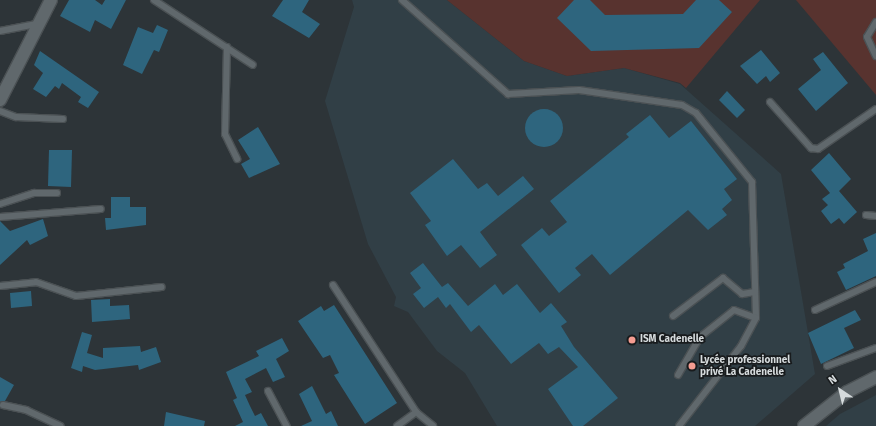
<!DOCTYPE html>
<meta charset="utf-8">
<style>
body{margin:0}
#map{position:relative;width:876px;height:426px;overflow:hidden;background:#2d3438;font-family:"Fira Sans",sans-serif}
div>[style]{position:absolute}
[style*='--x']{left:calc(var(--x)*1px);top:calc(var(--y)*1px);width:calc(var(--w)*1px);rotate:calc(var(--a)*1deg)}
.built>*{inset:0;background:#313f46}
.green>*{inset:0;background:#58332f}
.building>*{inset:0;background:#2e657e}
.round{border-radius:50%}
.roads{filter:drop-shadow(1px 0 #4b5154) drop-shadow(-1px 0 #4b5154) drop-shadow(0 1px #4b5154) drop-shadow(0 -1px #4b5154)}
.lane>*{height:6px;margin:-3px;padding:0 3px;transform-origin:3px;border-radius:3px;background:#60686c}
.street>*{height:12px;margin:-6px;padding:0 6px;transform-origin:6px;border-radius:6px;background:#60686c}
.dots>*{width:11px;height:11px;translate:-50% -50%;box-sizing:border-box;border:2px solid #181b1d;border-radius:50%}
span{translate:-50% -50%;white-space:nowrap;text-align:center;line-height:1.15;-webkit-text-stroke:3.5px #181b1d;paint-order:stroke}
.poi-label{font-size:10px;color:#d6dbdd;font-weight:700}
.left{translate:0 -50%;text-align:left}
.north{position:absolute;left:820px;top:370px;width:40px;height:40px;-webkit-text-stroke:3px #181b1d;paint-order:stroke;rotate:325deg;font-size:11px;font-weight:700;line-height:16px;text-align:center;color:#d6dbdd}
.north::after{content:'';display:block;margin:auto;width:14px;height:18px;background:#d6dbdd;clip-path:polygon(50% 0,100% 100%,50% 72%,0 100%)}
</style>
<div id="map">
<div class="built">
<i style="clip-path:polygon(352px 0,447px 0,524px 61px,567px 76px,624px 68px,680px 84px,781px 174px,815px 374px,755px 426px,497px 426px,465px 373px,437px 351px,408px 312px,394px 306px,396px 297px,368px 244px,325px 101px,354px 7px)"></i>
<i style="clip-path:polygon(876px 395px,876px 426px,826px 426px,840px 414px)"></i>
</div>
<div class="green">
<i style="clip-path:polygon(447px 0,760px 0,686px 88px,680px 83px,624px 68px,567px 76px,524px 61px)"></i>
<i style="clip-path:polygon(796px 0,876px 0,876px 95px)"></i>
</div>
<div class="building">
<i style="clip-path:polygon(69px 0,95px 0,102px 5px,105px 0,126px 0,111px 29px,95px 20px,90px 32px,60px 16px)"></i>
<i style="clip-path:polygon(283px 0,309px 0,302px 12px,320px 24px,309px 38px,272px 16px)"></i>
<i style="clip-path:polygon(574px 0,590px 0,605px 15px,683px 14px,696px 0,719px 0,732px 12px,699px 48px,591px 51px,557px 18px)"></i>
<i style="clip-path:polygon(157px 25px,168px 30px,159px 52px,154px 50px,142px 74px,123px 65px,138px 27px,153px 33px)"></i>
<i style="clip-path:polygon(761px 50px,780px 73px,770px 82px,766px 76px,757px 84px,740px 66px)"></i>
<i style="clip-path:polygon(40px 51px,99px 92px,88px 108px,78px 102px,81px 97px,62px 83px,59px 89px,55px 86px,46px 97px,33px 89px,43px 73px,34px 65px)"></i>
<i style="clip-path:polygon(823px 52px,848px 83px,816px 111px,798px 89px,821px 70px,813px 59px)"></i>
<i style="clip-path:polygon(727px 91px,745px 110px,737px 118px,719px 100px)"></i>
<i class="round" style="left:525px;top:109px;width:38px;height:38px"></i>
<i style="clip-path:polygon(650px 115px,669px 138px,691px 121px,737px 179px,724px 189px,732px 200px,722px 209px,727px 215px,708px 230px,688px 210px,610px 275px,592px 254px,575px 268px,581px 275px,559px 293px,521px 245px,542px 228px,549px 236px,567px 222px,550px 201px,629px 137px,626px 134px)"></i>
<i style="clip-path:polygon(258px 127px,280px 164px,249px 178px,241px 164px,250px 159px,238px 140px)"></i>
<i style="clip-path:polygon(49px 150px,72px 150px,71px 187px,48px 186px)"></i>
<i style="clip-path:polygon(829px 153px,851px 179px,839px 191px,857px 212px,844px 224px,839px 218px,831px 224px,821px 211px,828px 205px,822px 199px,830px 193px,811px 170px)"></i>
<i style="clip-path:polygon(453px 159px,478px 189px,487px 183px,498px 196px,523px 176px,534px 189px,480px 232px,497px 255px,480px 268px,461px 245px,447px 256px,425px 225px,431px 221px,410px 193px)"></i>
<i style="clip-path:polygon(111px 197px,130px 197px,130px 207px,146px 207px,146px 225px,106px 230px,105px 218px,111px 218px)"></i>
<i style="clip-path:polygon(43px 219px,48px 236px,30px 245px,27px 240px,0 265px,0 221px,10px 231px)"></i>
<i style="clip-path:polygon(876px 233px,876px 276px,846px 290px,837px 272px,845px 268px,843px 264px,868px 251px,863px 239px)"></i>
<i style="clip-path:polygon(423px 263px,442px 287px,448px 283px,468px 306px,495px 284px,503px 295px,517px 284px,540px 313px,551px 303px,567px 322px,561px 326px,574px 347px,618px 398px,583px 426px,573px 426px,548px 389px,578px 367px,559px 347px,548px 354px,539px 343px,511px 364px,479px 325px,471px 332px,450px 304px,446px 308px,438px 297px,424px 308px,413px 294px,421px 288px,410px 273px)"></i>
<i style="clip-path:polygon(31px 291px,32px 306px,11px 308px,10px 293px)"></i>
<i style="clip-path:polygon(110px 299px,110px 306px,129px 305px,130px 319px,92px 322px,91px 300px)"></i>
<i style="clip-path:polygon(334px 305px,397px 403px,365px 424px,334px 375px,339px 373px,330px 355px,323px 358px,298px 321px,321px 306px,324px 311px)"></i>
<i style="clip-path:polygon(855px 310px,861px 320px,844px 328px,854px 348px,821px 364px,808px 333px)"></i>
<i style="clip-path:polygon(82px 332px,92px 335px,87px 353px,103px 358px,103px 348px,140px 346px,141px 352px,156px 347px,161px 362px,139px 370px,138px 365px,95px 370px,83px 366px,82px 372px,71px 368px)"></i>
<i style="clip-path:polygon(282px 338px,289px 351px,276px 359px,285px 377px,273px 382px,266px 368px,245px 379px,252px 392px,245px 395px,250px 406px,255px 416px,261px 413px,268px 426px,235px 426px,243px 422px,233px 400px,237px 398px,226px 372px,259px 356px,256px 351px)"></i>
<i style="clip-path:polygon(0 377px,14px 385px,5px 401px,0 402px)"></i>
<i style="clip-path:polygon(312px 386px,326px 414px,331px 411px,338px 426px,301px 426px,312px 421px,299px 394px)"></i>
<i style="clip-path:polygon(166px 412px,205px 421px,204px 426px,164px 426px)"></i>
</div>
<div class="roads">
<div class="lane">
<i style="--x:154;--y:0;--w:118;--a:33.3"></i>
<i style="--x:402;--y:0;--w:142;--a:41.6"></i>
<i style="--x:508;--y:94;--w:71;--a:-3.2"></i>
<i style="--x:579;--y:90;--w:104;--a:8.3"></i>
<i style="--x:682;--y:105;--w:16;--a:30"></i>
<i style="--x:696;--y:113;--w:89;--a:50.9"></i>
<i style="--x:752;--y:182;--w:136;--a:88.3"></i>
<i style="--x:756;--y:318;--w:32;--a:118"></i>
<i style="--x:741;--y:346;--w:101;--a:127.8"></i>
<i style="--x:876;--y:22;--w:17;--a:121"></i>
<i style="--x:867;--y:37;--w:21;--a:65"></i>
<i style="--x:0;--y:31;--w:37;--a:-11"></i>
<i style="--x:227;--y:47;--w:87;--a:91.3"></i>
<i style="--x:225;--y:134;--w:28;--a:64"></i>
<i style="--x:770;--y:102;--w:62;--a:48.3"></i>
<i style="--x:811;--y:148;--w:7;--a:8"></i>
<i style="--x:818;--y:149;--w:70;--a:-34.6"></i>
<i style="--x:0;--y:111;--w:17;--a:21"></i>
<i style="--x:16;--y:117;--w:47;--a:2.4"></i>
<i style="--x:0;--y:204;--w:36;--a:-18"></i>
<i style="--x:34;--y:193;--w:23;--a:0"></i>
<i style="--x:866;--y:215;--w:10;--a:6"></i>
<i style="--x:0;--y:217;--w:101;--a:-4.5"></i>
<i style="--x:333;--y:285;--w:152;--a:56.8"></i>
<i style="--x:416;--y:412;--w:22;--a:39"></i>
<i style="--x:0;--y:286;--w:36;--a:-6"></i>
<i style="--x:36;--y:282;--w:42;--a:19.3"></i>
<i style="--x:76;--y:296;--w:86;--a:-6"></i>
<i style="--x:815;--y:310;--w:67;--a:-24.7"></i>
<i style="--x:673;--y:316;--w:63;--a:-37.2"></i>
<i style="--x:723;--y:278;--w:25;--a:40"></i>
<i style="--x:742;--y:294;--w:13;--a:-9"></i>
<i style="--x:827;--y:366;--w:52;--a:-20.2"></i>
<i style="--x:678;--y:375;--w:44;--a:-59.9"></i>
<i style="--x:700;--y:337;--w:43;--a:-38.5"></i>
<i style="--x:734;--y:310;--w:23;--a:20"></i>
<i style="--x:268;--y:391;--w:40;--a:62"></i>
<i style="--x:3;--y:405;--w:24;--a:12"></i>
<i style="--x:26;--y:410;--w:38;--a:25"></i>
<i style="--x:397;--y:426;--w:24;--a:-36"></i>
</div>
<div class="street">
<i style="--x:0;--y:100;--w:112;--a:-63"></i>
<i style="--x:804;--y:426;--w:55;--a:-38.3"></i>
<i style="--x:847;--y:392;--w:33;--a:-27"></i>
</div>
</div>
<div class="dots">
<i style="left:632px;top:340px;background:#f59c91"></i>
<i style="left:692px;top:366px;background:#f59c91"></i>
</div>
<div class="poi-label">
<span class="left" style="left:640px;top:340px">ISM Cadenelle</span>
<span class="left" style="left:700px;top:366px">Lycée professionnel<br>privé La Cadenelle</span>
</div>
<div class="north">N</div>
</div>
